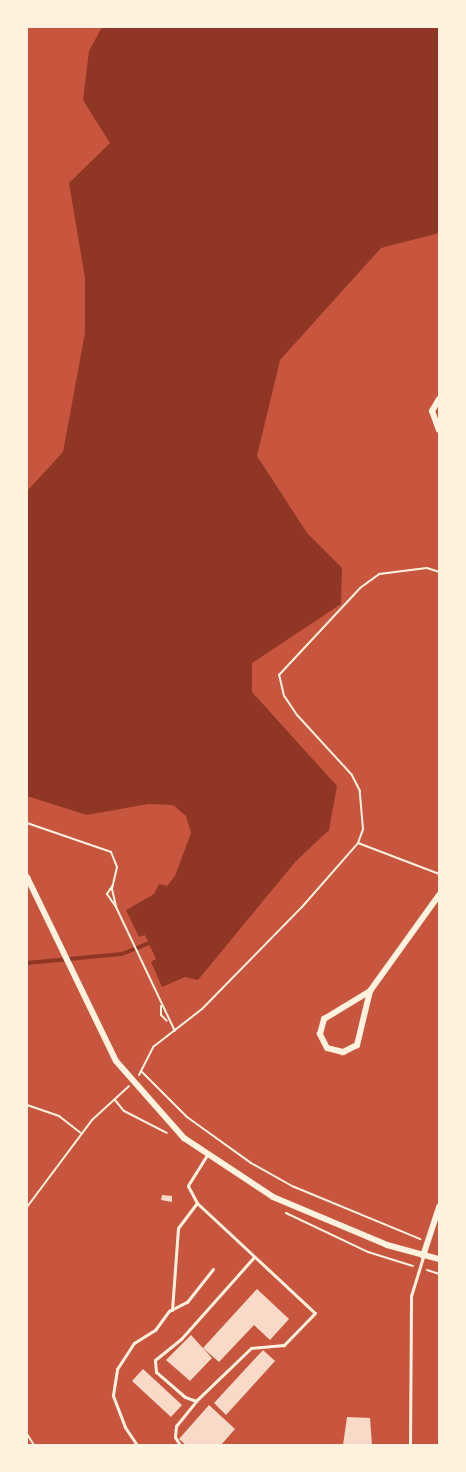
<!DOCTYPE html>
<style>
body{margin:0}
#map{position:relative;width:466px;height:1472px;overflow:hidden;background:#c8553d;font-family:"IBM Plex Serif",serif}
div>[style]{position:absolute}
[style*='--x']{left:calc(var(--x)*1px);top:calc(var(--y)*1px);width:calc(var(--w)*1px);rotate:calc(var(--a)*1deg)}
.water>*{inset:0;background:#8f3625}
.stream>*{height:4px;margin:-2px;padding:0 2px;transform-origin:2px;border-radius:2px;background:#8f3625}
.building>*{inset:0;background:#f7dbc8}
.path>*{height:2px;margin:-1px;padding:0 1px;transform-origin:1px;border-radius:1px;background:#fff3e0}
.service>*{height:3px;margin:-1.5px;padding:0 1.5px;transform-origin:1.5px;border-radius:1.5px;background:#fff3e0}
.minor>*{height:6px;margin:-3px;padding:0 3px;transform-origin:3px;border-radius:3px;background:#fff3e0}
span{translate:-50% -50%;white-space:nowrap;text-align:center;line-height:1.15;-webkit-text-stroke:6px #fff3e0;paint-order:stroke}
.frame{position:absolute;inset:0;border:28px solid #fff3e0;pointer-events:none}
</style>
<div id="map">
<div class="water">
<i style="clip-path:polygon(102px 27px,439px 27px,439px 233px,381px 248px,280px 360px,257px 456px,307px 533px,342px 568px,341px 604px,252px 663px,252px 692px,337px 786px,329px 830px,296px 861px,198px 980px,185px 977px,162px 987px,151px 962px,156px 959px,145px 935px,139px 937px,126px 910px,154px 894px,159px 884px,167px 886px,175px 876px,191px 833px,186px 816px,173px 805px,148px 804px,87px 815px,27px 796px,27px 491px,63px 452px,85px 333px,85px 278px,69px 183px,110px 143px,83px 100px,89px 51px)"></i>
</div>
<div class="stream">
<i style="--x:27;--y:963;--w:95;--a:-5.4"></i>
<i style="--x:122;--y:954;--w:29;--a:-22"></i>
</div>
<div class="building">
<i style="clip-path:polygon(162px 1195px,172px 1196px,172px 1202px,161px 1200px)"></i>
<i style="clip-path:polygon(257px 1289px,289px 1319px,270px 1340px,254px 1325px,219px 1362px,203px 1348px)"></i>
<i style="clip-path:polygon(191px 1335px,212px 1358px,190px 1381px,166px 1360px)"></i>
<i style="clip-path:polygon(263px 1350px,275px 1361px,226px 1415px,214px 1403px)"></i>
<i style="clip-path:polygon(143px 1369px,182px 1405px,171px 1417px,132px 1381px)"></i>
<i style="clip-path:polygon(209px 1405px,235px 1429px,221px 1445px,186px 1445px,179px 1439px)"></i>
<i style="clip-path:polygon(347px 1417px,370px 1418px,372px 1445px,343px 1445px)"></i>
</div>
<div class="path">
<i style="--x:27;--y:823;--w:89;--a:19"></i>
<i style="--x:111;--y:852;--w:16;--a:68"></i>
<i style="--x:117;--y:867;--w:23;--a:103"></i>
<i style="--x:112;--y:889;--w:18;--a:77"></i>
<i style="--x:116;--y:907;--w:137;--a:64.6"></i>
<i style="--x:358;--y:843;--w:87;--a:20.9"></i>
<i style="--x:113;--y:885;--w:11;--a:124"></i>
<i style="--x:107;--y:894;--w:16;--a:55"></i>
<i style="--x:161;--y:1006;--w:9;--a:90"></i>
<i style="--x:161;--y:1015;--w:8;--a:45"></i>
<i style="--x:142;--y:1072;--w:64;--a:45"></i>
<i style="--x:187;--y:1117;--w:79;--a:35.7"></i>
<i style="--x:251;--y:1163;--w:47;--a:29.3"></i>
<i style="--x:292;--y:1186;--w:139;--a:22.5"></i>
<i style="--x:139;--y:1075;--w:31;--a:-63"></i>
<i style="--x:153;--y:1047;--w:62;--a:-37.8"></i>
<i style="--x:202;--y:1009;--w:143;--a:-45.6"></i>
<i style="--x:302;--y:907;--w:85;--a:-48.8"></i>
<i style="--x:358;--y:843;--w:15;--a:-70"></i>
<i style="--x:363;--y:829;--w:38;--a:-95"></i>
<i style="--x:360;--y:791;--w:18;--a:-117"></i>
<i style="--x:352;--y:775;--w:81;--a:-132.5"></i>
<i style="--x:297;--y:715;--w:23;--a:-124"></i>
<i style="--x:284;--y:696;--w:22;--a:-103"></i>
<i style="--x:279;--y:675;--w:119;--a:-47"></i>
<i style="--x:360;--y:588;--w:24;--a:-36"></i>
<i style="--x:379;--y:574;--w:48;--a:-7.1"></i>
<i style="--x:427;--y:568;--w:13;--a:18"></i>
<i style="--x:115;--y:1100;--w:14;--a:51"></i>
<i style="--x:124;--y:1111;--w:48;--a:27.1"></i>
<i style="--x:27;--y:1105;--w:34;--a:19"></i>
<i style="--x:59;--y:1116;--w:28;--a:38"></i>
<i style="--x:27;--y:1207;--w:109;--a:-53.2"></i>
<i style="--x:92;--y:1120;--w:50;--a:-42.6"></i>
<i style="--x:286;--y:1213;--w:91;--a:25.4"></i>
<i style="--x:368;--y:1252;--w:47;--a:17.3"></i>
<i style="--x:427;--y:1270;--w:13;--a:18"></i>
<i style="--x:27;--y:1434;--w:13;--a:58"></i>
</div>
<div class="service">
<i style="--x:207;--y:1155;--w:36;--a:122"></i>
<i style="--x:188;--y:1186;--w:19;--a:62"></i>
<i style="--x:197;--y:1203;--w:161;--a:43"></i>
<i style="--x:315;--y:1313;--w:45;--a:134.1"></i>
<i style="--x:284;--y:1345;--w:33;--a:175"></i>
<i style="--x:251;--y:1348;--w:76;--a:136.1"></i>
<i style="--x:196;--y:1401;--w:12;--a:-160"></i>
<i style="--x:185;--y:1397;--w:38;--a:-139"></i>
<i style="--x:156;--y:1372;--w:12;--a:-95"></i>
<i style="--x:155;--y:1360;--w:33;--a:-39"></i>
<i style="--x:181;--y:1339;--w:110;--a:-48.3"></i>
<i style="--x:172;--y:1310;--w:82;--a:-85.8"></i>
<i style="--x:178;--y:1228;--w:31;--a:-53"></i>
<i style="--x:137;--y:1445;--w:22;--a:-124"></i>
<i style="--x:125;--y:1427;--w:34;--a:-111"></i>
<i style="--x:113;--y:1395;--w:26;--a:-81"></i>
<i style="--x:117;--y:1369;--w:31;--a:-57"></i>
<i style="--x:134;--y:1343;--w:25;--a:-32"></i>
<i style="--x:155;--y:1330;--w:24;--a:-54"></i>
<i style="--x:169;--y:1311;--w:20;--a:-27"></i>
<i style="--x:187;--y:1302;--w:42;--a:-51.8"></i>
<i style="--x:180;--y:1445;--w:9;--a:-122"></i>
<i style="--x:175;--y:1437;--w:11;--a:-85"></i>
<i style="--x:176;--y:1426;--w:32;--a:-51"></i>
<i style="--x:410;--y:1445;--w:149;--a:-89.6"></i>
<i style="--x:411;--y:1296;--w:41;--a:-72.9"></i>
</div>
<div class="minor">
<i style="--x:439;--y:399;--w:14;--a:120"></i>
<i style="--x:432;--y:411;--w:20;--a:70"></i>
<i style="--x:27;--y:877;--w:204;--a:64.2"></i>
<i style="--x:116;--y:1061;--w:103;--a:48.6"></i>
<i style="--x:184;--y:1138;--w:107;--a:33.5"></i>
<i style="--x:273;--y:1197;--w:124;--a:22.8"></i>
<i style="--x:387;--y:1245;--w:54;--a:15.1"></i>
<i style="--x:370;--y:991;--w:56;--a:103.5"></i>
<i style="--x:357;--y:1045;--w:16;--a:153"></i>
<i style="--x:343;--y:1052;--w:16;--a:-166"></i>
<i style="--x:327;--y:1048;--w:16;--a:-117"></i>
<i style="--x:320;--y:1034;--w:16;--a:-75"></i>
<i style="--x:324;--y:1019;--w:54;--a:-31.3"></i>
<i style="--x:370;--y:991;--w:118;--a:-54.3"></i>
<i style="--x:423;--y:1256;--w:52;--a:-71.9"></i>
</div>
<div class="frame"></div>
</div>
